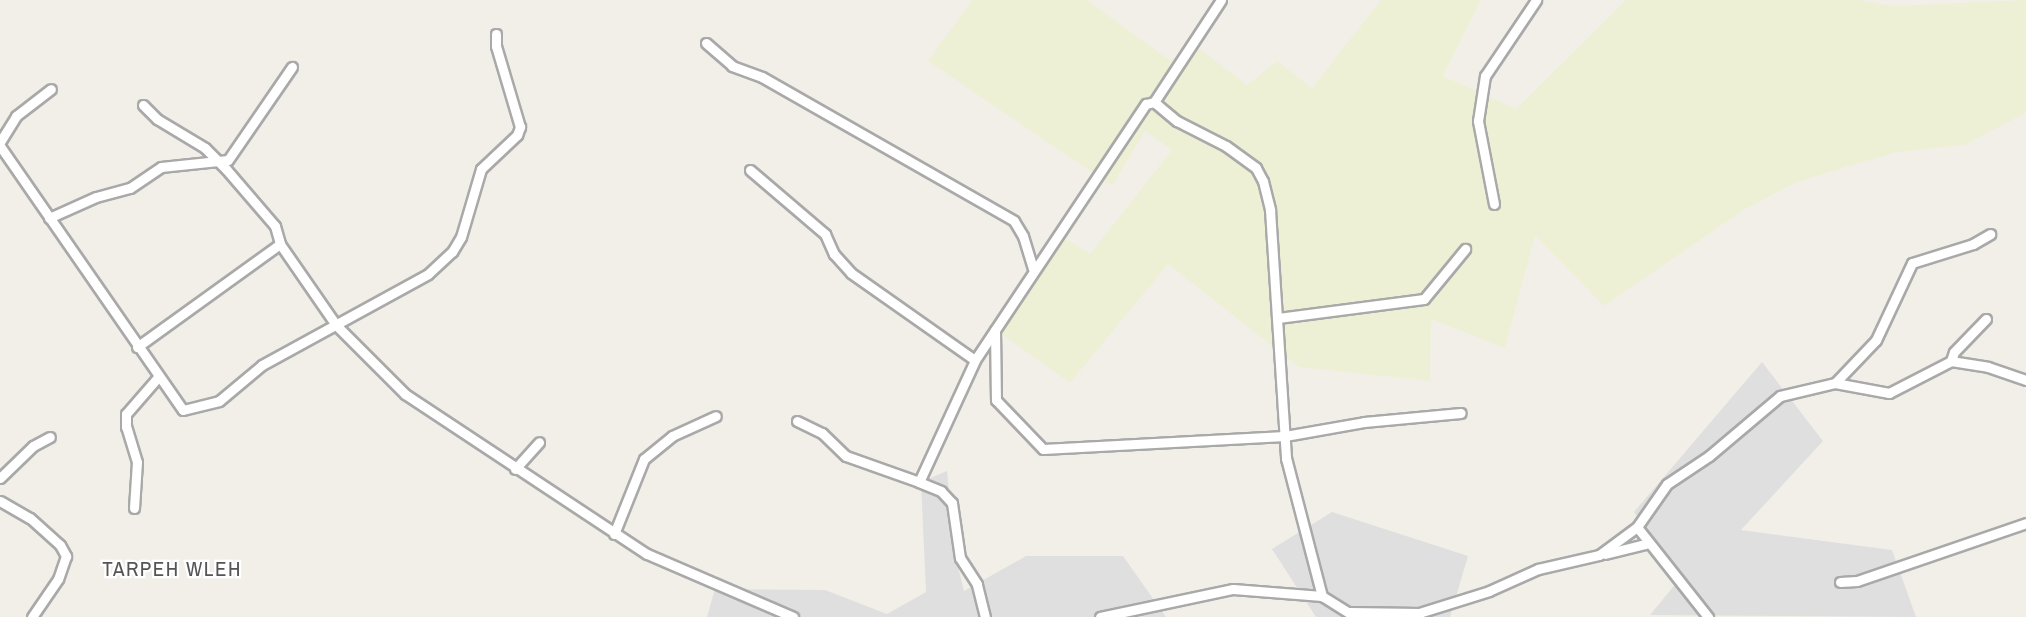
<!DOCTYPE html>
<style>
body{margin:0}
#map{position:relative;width:2026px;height:617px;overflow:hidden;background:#f2efe9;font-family:"Archivo Narrow",sans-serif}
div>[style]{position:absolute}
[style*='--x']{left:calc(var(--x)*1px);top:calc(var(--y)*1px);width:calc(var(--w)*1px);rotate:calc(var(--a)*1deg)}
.residential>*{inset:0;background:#e0dfdf}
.farmland>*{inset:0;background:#eef0d5}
.roads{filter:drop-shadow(2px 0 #a9a9a9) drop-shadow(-2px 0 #a9a9a9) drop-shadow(0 2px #a9a9a9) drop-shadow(0 -2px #a9a9a9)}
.minor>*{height:9px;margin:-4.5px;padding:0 4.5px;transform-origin:4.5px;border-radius:4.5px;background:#fff}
span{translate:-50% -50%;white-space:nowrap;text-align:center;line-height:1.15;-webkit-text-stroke:4.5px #fff;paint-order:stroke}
.neighbourhood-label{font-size:21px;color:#555;letter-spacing:1.5px}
</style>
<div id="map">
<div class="residential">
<i style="clip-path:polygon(1762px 362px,1823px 441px,1741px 530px,1892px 550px,1916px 617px,1650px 615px,1682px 576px,1634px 512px)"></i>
<i style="clip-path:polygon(947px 471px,956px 559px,964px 591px,1026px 556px,1123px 556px,1166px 617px,707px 617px,715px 589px,825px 590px,887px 614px,926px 592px,921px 482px)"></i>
<i style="clip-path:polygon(1332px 512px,1468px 556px,1450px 617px,1316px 617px,1272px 549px)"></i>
</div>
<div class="farmland">
<i style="clip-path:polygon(972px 0,1087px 0,1169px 60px,1200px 49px,1247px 85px,1277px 61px,1312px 88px,1381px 0,1481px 0,1443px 76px,1516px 109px,1626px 0,1858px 0,1893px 6px,2026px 0,2026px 113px,1964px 145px,1896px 152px,1797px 182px,1745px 209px,1604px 306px,1535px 235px,1505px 348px,1431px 319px,1430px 381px,1299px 367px,1168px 264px,1070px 383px,990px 326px,1054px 231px,1090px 254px,1172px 150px,1145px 131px,1112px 186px,928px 61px)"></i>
</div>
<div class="roads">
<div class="minor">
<i style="--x:1221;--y:0;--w:122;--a:123.3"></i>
<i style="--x:1154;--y:102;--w:30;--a:40"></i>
<i style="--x:1177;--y:121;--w:55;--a:27"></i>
<i style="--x:1226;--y:146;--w:37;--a:36"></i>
<i style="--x:1256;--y:168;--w:15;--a:62"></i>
<i style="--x:1263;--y:181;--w:30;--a:76"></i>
<i style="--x:1270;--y:210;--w:249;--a:86.3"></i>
<i style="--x:1286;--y:458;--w:143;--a:75.4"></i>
<i style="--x:1322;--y:596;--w:36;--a:32"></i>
<i style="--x:706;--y:43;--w:35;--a:41"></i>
<i style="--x:732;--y:66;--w:32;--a:20"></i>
<i style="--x:762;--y:77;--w:290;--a:29.7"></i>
<i style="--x:1014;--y:221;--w:17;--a:59"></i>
<i style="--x:1023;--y:236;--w:34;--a:73"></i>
<i style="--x:143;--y:105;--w:20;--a:45"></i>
<i style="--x:157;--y:119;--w:56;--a:31.1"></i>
<i style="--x:205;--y:148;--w:30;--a:45"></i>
<i style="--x:226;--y:169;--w:75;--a:49.3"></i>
<i style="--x:275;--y:226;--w:19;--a:74"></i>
<i style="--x:0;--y:142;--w:31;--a:-58"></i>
<i style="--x:16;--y:116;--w:44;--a:-37.6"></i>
<i style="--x:0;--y:146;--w:321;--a:55.3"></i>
<i style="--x:183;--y:410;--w:37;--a:-14"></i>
<i style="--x:219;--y:401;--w:56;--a:-39.9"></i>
<i style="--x:262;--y:365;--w:189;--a:-28.7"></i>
<i style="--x:428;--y:274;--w:33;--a:-43"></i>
<i style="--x:452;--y:252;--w:17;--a:-59"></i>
<i style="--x:461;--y:237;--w:71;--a:-73.6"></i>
<i style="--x:481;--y:169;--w:50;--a:-43.4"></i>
<i style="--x:517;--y:135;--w:9;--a:-69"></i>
<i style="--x:520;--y:127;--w:84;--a:-106.5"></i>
<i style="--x:496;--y:46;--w:12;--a:-90"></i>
<i style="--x:750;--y:170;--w:99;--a:40.5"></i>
<i style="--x:825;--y:234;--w:22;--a:66"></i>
<i style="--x:834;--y:254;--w:25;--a:48"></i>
<i style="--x:851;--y:273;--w:151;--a:35.1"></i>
<i style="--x:1494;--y:204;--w:85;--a:-100.9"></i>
<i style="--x:1478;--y:121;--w:46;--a:-81.2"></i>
<i style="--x:1485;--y:76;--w:92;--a:-56.1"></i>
<i style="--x:49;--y:218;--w:51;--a:-24.1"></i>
<i style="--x:96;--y:197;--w:35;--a:-15"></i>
<i style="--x:130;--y:188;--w:37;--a:-34"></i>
<i style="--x:161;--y:167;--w:67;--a:-6"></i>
<i style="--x:228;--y:160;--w:113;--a:-55.5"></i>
<i style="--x:1278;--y:318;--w:147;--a:-7.4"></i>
<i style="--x:1424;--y:299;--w:65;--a:-50.6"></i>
<i style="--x:995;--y:330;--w:70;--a:89.2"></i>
<i style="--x:996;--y:400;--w:68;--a:46.2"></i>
<i style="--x:1043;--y:449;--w:242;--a:-3.1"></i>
<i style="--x:1285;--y:436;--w:80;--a:-10"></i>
<i style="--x:1364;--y:422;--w:97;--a:-5.3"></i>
<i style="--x:137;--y:347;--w:176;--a:-35.8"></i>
<i style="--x:280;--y:244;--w:98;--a:55.3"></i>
<i style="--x:336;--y:325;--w:98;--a:45"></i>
<i style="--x:405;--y:394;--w:290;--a:33.5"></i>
<i style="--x:647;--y:554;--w:159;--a:23.3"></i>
<i style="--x:1951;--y:361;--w:9;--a:-72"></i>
<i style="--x:1954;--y:352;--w:46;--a:-45.9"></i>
<i style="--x:1835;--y:383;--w:59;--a:-46.4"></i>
<i style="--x:1876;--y:340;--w:85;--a:-64.9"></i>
<i style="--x:1912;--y:263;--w:64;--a:-17.3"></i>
<i style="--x:1973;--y:244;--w:20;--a:-30"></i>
<i style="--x:797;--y:421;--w:28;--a:26"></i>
<i style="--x:822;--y:433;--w:33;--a:44"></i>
<i style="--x:846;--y:456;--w:77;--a:19.6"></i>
<i style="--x:515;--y:469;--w:36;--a:-48"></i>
<i style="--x:0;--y:478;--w:46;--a:-44.1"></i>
<i style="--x:33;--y:446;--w:19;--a:-28"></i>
<i style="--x:0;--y:501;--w:34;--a:30"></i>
<i style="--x:30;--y:518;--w:40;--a:42"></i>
<i style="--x:60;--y:545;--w:13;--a:61"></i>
<i style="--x:66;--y:556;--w:24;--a:109"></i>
<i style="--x:58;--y:579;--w:46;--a:124.4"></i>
<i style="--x:134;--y:508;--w:46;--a:-86.3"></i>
<i style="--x:137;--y:462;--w:37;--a:-107"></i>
<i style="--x:126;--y:427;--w:13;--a:-90"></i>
<i style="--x:126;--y:414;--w:50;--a:-49"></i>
<i style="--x:1637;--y:527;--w:115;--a:51.7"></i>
<i style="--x:614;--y:534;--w:81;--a:-68.2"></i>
<i style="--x:644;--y:459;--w:36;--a:-39"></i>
<i style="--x:672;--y:436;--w:48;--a:-24.4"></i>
<i style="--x:1605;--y:554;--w:45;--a:-14"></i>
<i style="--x:1840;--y:582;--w:17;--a:-3"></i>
<i style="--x:1857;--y:581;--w:179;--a:-18.9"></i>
<i style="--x:1349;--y:612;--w:70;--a:0.8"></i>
<i style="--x:1419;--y:613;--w:73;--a:-17.4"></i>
<i style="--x:1489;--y:591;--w:54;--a:-24.2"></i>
<i style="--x:1538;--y:569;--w:63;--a:-12.9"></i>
<i style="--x:1599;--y:555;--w:47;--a:-36.4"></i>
<i style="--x:1637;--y:527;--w:52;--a:-55.1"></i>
<i style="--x:1667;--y:484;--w:50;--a:-33.7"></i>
<i style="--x:1709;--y:456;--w:93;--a:-40.2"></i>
<i style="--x:1780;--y:396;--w:57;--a:-13.3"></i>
<i style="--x:1835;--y:383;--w:55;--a:10.5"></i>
<i style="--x:1889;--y:393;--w:70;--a:-27.3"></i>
<i style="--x:1951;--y:361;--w:37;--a:9"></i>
<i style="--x:1988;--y:367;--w:40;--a:18.9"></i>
<i style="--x:985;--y:617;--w:34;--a:-104"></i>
<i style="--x:977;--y:584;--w:31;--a:-123"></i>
<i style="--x:960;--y:558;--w:56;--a:-98.3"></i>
<i style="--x:952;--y:503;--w:16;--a:-133"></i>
<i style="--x:941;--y:491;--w:24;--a:-158"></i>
<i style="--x:919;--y:482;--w:134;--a:-65.3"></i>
<i style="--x:975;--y:360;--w:308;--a:-56.3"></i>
<i style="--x:1146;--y:104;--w:8;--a:-14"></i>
<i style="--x:1100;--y:617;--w:136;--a:-11.9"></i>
<i style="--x:1233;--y:589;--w:89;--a:4.5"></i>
</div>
</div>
<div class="neighbourhood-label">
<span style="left:172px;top:569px">TARPEH WLEH</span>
</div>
</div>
